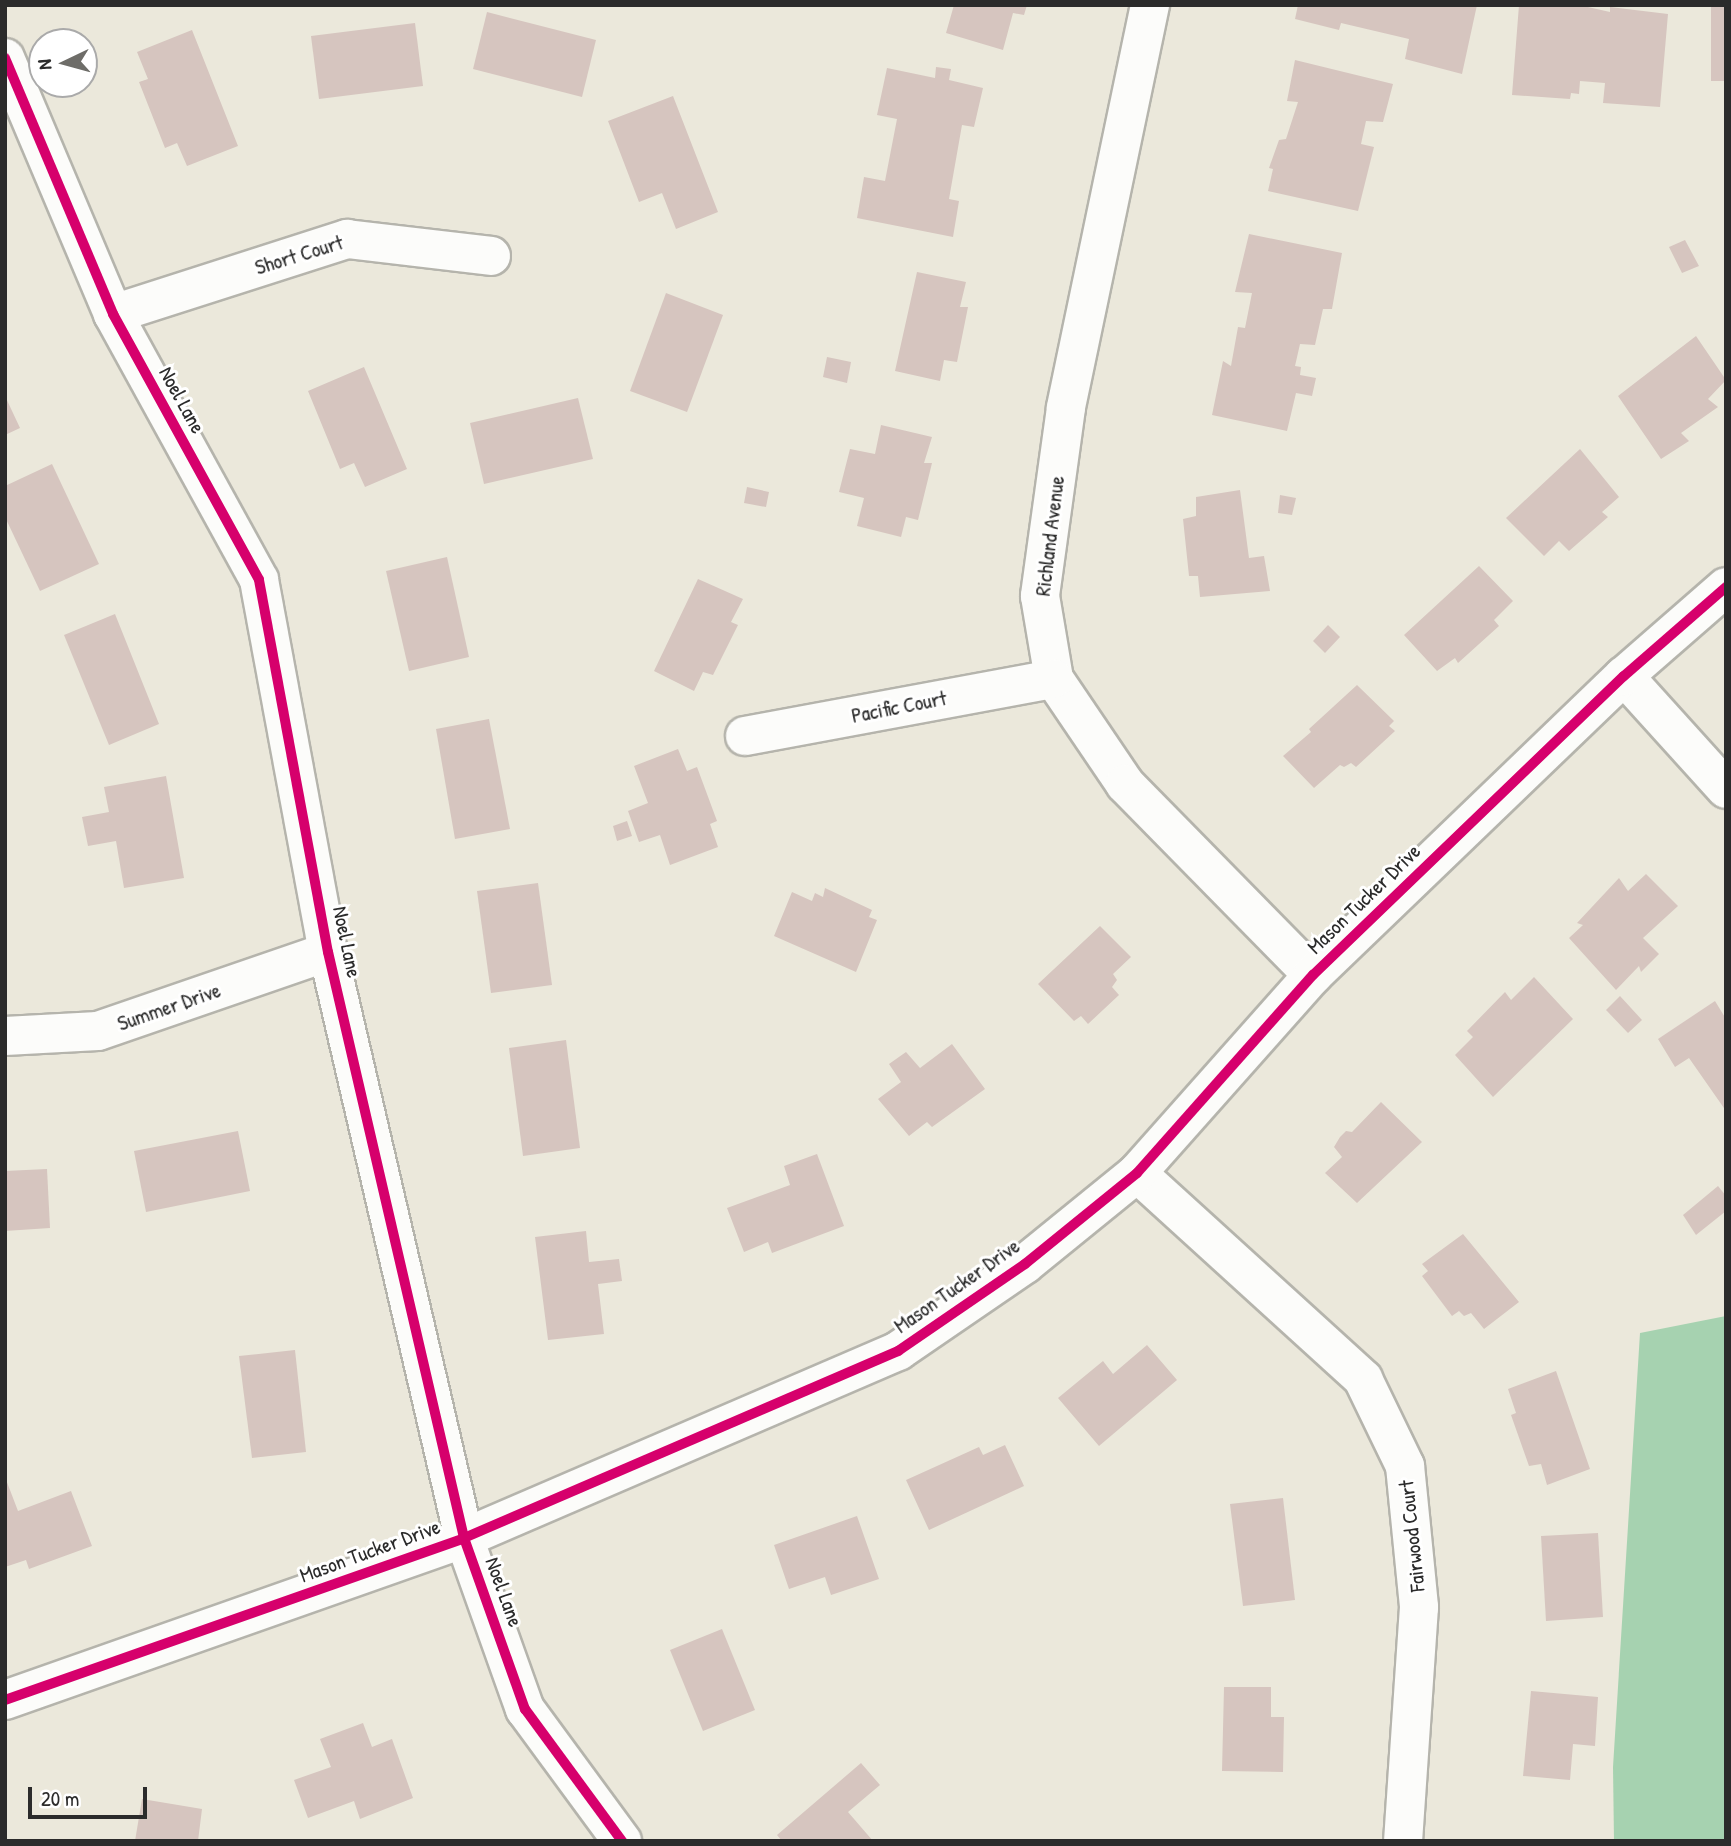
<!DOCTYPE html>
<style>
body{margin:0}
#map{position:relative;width:1731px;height:1846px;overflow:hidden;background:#ebe8db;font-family:"Patrick Hand",sans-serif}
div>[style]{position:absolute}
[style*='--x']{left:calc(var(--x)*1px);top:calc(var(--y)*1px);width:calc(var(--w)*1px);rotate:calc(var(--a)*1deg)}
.forest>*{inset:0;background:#a6d2b0}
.building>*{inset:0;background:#d6c5bf}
.roads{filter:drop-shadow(2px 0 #b5b4ac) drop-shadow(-2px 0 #b5b4ac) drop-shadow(0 2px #b5b4ac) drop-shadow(0 -2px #b5b4ac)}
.minor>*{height:38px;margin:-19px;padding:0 19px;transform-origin:19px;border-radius:19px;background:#fcfcfa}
.cycleway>*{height:10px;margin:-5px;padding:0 5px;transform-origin:5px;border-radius:5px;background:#d6006c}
span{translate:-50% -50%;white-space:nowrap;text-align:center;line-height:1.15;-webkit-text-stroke:6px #fff;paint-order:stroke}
.street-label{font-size:21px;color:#2b2b2b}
.frame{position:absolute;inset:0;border:7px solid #2b2b2b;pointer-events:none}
.north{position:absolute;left:28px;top:28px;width:70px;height:70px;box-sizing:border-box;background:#fff;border:2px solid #aaa;border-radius:50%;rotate:265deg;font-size:19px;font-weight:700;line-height:28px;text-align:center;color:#2b2b2b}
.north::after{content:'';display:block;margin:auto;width:24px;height:32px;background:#6e6d69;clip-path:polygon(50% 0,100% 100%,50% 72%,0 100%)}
.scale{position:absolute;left:28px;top:1787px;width:119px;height:32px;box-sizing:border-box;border:4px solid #2b2b2b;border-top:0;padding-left:9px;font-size:21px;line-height:24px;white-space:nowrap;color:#2b2b2b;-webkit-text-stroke:5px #fff;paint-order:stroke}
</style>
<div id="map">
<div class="forest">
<i style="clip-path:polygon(1726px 1316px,1726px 1841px,1614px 1841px,1613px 1767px,1640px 1333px)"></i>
</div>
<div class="building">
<i style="clip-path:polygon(954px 5px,1027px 5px,1024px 15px,1013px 13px,1003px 50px,946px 33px)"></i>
<i style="clip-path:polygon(1298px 5px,1477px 5px,1462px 74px,1405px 59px,1409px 39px,1341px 23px,1339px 30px,1295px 19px)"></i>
<i style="clip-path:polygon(1519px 5px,1579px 5px,1610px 12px,1610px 7px,1668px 14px,1660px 107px,1603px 103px,1605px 83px,1580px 81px,1579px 94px,1571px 93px,1570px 99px,1512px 95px)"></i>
<i style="clip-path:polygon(1711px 5px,1726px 5px,1726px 81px,1711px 81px)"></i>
<i style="clip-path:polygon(487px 12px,596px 40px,582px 97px,473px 69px)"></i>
<i style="clip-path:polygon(415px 23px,423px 86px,319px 99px,311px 36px)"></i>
<i style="clip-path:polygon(192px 30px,238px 146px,187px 166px,177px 143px,165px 148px,139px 82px,148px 79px,137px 52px)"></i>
<i style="clip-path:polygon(1295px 60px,1393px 84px,1383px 122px,1366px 121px,1361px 144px,1374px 147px,1358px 211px,1268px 191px,1273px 169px,1269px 168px,1279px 140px,1286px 139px,1298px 102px,1287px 101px)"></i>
<i style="clip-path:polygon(936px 67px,951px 69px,949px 80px,983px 88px,974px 127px,962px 125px,949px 199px,959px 201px,953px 237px,857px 218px,864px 177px,885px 181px,897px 119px,877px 115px,887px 68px,935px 78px)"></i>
<i style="clip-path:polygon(673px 96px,718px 212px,676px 229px,662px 193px,639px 202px,608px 121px)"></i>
<i style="clip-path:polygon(1249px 234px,1342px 253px,1332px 309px,1323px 309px,1315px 345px,1300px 344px,1295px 366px,1301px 367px,1300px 375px,1316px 378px,1312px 396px,1296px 393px,1287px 431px,1212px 415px,1223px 361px,1231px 366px,1238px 327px,1245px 328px,1252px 293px,1235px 292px)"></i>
<i style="clip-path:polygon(1685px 240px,1699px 266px,1682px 273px,1669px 247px)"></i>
<i style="clip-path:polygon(917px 272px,966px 282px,960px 307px,968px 307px,957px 362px,944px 360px,940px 381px,895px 371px)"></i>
<i style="clip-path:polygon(666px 293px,723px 315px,687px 412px,630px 391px)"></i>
<i style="clip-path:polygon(1696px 336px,1726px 380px,1708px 399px,1718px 407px,1681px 433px,1689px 441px,1661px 459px,1618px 396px)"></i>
<i style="clip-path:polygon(827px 357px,851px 362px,847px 383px,823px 377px)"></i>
<i style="clip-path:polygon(364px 367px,407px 469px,365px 487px,354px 463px,340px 469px,308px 391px)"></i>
<i style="clip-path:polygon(5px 396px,20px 428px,5px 435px)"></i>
<i style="clip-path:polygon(578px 398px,593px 459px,484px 484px,470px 423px)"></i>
<i style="clip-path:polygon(881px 425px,932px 437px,924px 463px,932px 463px,918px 520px,906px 517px,901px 537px,857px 526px,864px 498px,839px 492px,850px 449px,875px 454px)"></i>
<i style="clip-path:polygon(1580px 449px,1619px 497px,1602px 512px,1608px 517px,1569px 551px,1559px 541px,1544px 556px,1506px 518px)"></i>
<i style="clip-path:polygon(52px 464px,99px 564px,40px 591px,5px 517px,5px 486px)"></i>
<i style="clip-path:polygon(747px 487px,769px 492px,766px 507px,744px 503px)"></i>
<i style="clip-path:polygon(1240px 490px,1249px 558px,1264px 556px,1270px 591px,1200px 597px,1198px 576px,1189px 576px,1183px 519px,1196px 516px,1196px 497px)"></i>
<i style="clip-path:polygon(1280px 495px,1296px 498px,1292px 515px,1278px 513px)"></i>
<i style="clip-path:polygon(447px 557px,469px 657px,409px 671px,386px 571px)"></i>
<i style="clip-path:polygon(1479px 566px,1513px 601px,1494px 620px,1499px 626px,1458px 663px,1455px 658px,1437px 671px,1404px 635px)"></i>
<i style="clip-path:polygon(698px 579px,743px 599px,731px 622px,738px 625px,713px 675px,703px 672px,694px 691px,654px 671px)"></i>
<i style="clip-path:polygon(115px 614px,159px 724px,109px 745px,64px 635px)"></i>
<i style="clip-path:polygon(1328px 625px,1340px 637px,1325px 653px,1313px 641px)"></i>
<i style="clip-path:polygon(1357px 685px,1394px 721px,1389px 726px,1395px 731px,1356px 767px,1351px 763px,1344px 767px,1340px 765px,1314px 788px,1283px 756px,1311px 732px,1309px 729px)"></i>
<i style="clip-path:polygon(489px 719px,510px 829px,455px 839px,436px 729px)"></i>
<i style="clip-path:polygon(678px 749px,687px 771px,697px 767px,717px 821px,710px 824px,718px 847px,670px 865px,660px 835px,639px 842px,628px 811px,648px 803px,634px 766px)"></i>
<i style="clip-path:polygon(166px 776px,184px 878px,124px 888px,116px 841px,88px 846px,82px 817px,109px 812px,104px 787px)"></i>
<i style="clip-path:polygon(627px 821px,632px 836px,617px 841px,613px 826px)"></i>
<i style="clip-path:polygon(1646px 874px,1678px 906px,1643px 938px,1659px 954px,1641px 972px,1639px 966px,1616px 990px,1569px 938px,1583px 925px,1577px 923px,1619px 878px,1628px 891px)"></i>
<i style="clip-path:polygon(538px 883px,552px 985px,491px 993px,477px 891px)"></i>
<i style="clip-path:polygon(825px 888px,872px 910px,869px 917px,877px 920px,856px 972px,774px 936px,792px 892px,812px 901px,815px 893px,823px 897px)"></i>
<i style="clip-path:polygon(1100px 926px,1131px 957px,1113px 974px,1117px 980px,1112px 987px,1119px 995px,1088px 1024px,1081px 1016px,1074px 1021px,1038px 984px)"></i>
<i style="clip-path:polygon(1534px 977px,1573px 1019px,1493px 1097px,1455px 1055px,1473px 1037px,1467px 1031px,1505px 992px,1511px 1000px)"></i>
<i style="clip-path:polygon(1620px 996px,1642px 1020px,1628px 1033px,1606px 1010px)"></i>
<i style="clip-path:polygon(1715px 1001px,1726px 1019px,1726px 1111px,1689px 1058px,1675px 1067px,1658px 1039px)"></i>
<i style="clip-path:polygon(566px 1040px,580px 1148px,523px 1156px,509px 1048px)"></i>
<i style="clip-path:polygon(952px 1044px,985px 1089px,932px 1127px,927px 1122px,909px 1136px,878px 1099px,901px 1082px,889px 1064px,906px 1052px,920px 1068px)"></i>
<i style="clip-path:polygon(1381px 1102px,1422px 1142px,1357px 1203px,1325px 1173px,1342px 1157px,1334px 1147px,1340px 1137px,1346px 1131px,1352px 1132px)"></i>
<i style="clip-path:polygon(238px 1131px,250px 1191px,146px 1212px,134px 1151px)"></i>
<i style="clip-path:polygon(817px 1154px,844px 1226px,772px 1253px,768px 1242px,744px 1252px,727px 1208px,790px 1185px,784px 1166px)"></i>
<i style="clip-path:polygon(47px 1169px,50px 1228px,5px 1231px,5px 1171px)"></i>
<i style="clip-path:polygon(1718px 1186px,1726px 1196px,1726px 1211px,1696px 1235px,1683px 1215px)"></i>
<i style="clip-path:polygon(586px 1231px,589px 1262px,619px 1259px,622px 1281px,598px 1284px,604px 1334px,548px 1340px,535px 1237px)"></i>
<i style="clip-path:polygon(1463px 1234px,1519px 1302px,1484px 1329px,1471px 1313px,1464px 1316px,1459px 1311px,1452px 1316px,1422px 1276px,1428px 1271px,1422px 1264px)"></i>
<i style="clip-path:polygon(1147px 1345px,1177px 1380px,1099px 1446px,1058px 1398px,1103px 1361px,1113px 1374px)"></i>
<i style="clip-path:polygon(295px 1350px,306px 1452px,252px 1458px,239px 1356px)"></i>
<i style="clip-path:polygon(1556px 1371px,1590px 1469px,1547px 1485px,1541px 1464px,1529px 1466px,1511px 1415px,1516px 1413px,1508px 1389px)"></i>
<i style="clip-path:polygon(1005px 1445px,1024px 1486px,929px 1530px,906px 1480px,979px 1447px,983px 1455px)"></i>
<i style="clip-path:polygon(5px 1477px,18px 1511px,71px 1491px,92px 1546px,29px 1569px,26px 1560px,5px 1567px)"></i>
<i style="clip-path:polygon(1283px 1498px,1295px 1600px,1243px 1606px,1230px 1504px)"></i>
<i style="clip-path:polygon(857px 1516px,879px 1579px,831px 1595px,825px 1577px,789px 1589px,774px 1545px)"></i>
<i style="clip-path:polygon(1598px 1533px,1603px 1617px,1546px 1621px,1541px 1536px)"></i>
<i style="clip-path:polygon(722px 1629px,755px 1710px,703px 1731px,670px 1650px)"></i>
<i style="clip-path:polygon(1224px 1687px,1271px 1687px,1271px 1717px,1284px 1717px,1283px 1772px,1222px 1771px)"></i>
<i style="clip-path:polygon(1531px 1691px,1598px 1697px,1595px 1746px,1573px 1744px,1570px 1780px,1523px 1776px)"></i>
<i style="clip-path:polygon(363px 1723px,372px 1747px,392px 1739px,413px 1798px,360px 1819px,354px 1801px,308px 1818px,294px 1780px,331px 1767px,320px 1739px)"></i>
<i style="clip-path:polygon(861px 1763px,880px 1785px,848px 1812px,873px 1841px,782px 1841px,777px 1835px)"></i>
<i style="clip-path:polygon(142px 1799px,202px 1809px,198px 1841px,135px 1841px)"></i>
</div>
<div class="roads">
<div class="minor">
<i style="--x:1150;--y:5;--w:412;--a:101.8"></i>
<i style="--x:1066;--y:408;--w:190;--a:97.9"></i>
<i style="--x:1040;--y:596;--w:84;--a:80.4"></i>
<i style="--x:1054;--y:679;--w:127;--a:55.9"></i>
<i style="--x:1125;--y:784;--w:268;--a:45.5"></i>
<i style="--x:5;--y:58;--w:278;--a:67.1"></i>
<i style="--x:113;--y:314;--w:303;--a:61.2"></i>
<i style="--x:259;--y:580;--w:378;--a:79.5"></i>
<i style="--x:328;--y:952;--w:602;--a:76.93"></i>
<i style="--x:464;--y:1538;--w:182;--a:70.4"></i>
<i style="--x:525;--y:1709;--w:164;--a:53.7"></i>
<i style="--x:113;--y:314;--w:246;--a:-17.8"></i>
<i style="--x:347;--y:239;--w:145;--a:6.7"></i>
<i style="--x:1624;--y:676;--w:152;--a:47.9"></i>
<i style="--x:745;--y:736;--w:314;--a:-10.5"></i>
<i style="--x:5;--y:1036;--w:93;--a:-3.1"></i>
<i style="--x:98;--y:1031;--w:243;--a:-19"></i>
<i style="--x:1137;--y:1173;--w:306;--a:42.3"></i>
<i style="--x:1363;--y:1379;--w:97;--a:64.2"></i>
<i style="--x:1405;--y:1466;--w:142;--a:84.3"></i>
<i style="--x:1419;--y:1607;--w:235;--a:93.9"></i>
<i style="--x:5;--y:1700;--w:487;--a:-19.4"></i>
<i style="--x:464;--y:1538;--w:473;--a:-23.3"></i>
<i style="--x:898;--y:1351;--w:154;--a:-34.4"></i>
<i style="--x:1025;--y:1264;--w:144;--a:-39.1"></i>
<i style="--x:1137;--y:1173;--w:265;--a:-48.4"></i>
<i style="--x:1313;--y:975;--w:431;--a:-43.9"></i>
<i style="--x:1624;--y:676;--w:135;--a:-41.1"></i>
</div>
</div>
<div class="cycleway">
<i style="--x:5;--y:58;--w:278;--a:67.1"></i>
<i style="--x:113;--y:314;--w:303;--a:61.2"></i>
<i style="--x:259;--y:580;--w:378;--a:79.5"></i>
<i style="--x:328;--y:952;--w:602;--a:76.93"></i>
<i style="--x:464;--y:1538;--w:182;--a:70.4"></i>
<i style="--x:525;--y:1709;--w:164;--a:53.7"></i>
<i style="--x:5;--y:1700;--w:487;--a:-19.4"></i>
<i style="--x:464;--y:1538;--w:473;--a:-23.3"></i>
<i style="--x:898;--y:1351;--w:154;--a:-34.4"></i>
<i style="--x:1025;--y:1264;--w:144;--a:-39.1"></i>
<i style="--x:1137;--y:1173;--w:265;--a:-48.4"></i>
<i style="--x:1313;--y:975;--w:431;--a:-43.9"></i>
<i style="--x:1624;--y:676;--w:135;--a:-41.1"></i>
</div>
<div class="street-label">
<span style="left:299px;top:255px;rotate:-17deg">Short Court</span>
<span style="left:182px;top:400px;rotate:61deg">Noel Lane</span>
<span style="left:1050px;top:536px;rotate:-83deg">Richland Avenue</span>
<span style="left:899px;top:707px;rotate:-11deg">Pacific Court</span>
<span style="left:1364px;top:899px;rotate:-44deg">Mason Tucker Drive</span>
<span style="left:347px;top:942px;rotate:78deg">Noel Lane</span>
<span style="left:169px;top:1007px;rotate:-19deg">Summer Drive</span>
<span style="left:957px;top:1286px;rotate:-35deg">Mason Tucker Drive</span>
<span style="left:1412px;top:1536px;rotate:-96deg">Fairwood Court</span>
<span style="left:370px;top:1551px;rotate:-20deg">Mason Tucker Drive</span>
<span style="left:504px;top:1592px;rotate:70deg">Noel Lane</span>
</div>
<div class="frame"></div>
<div class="north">N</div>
<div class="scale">20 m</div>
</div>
